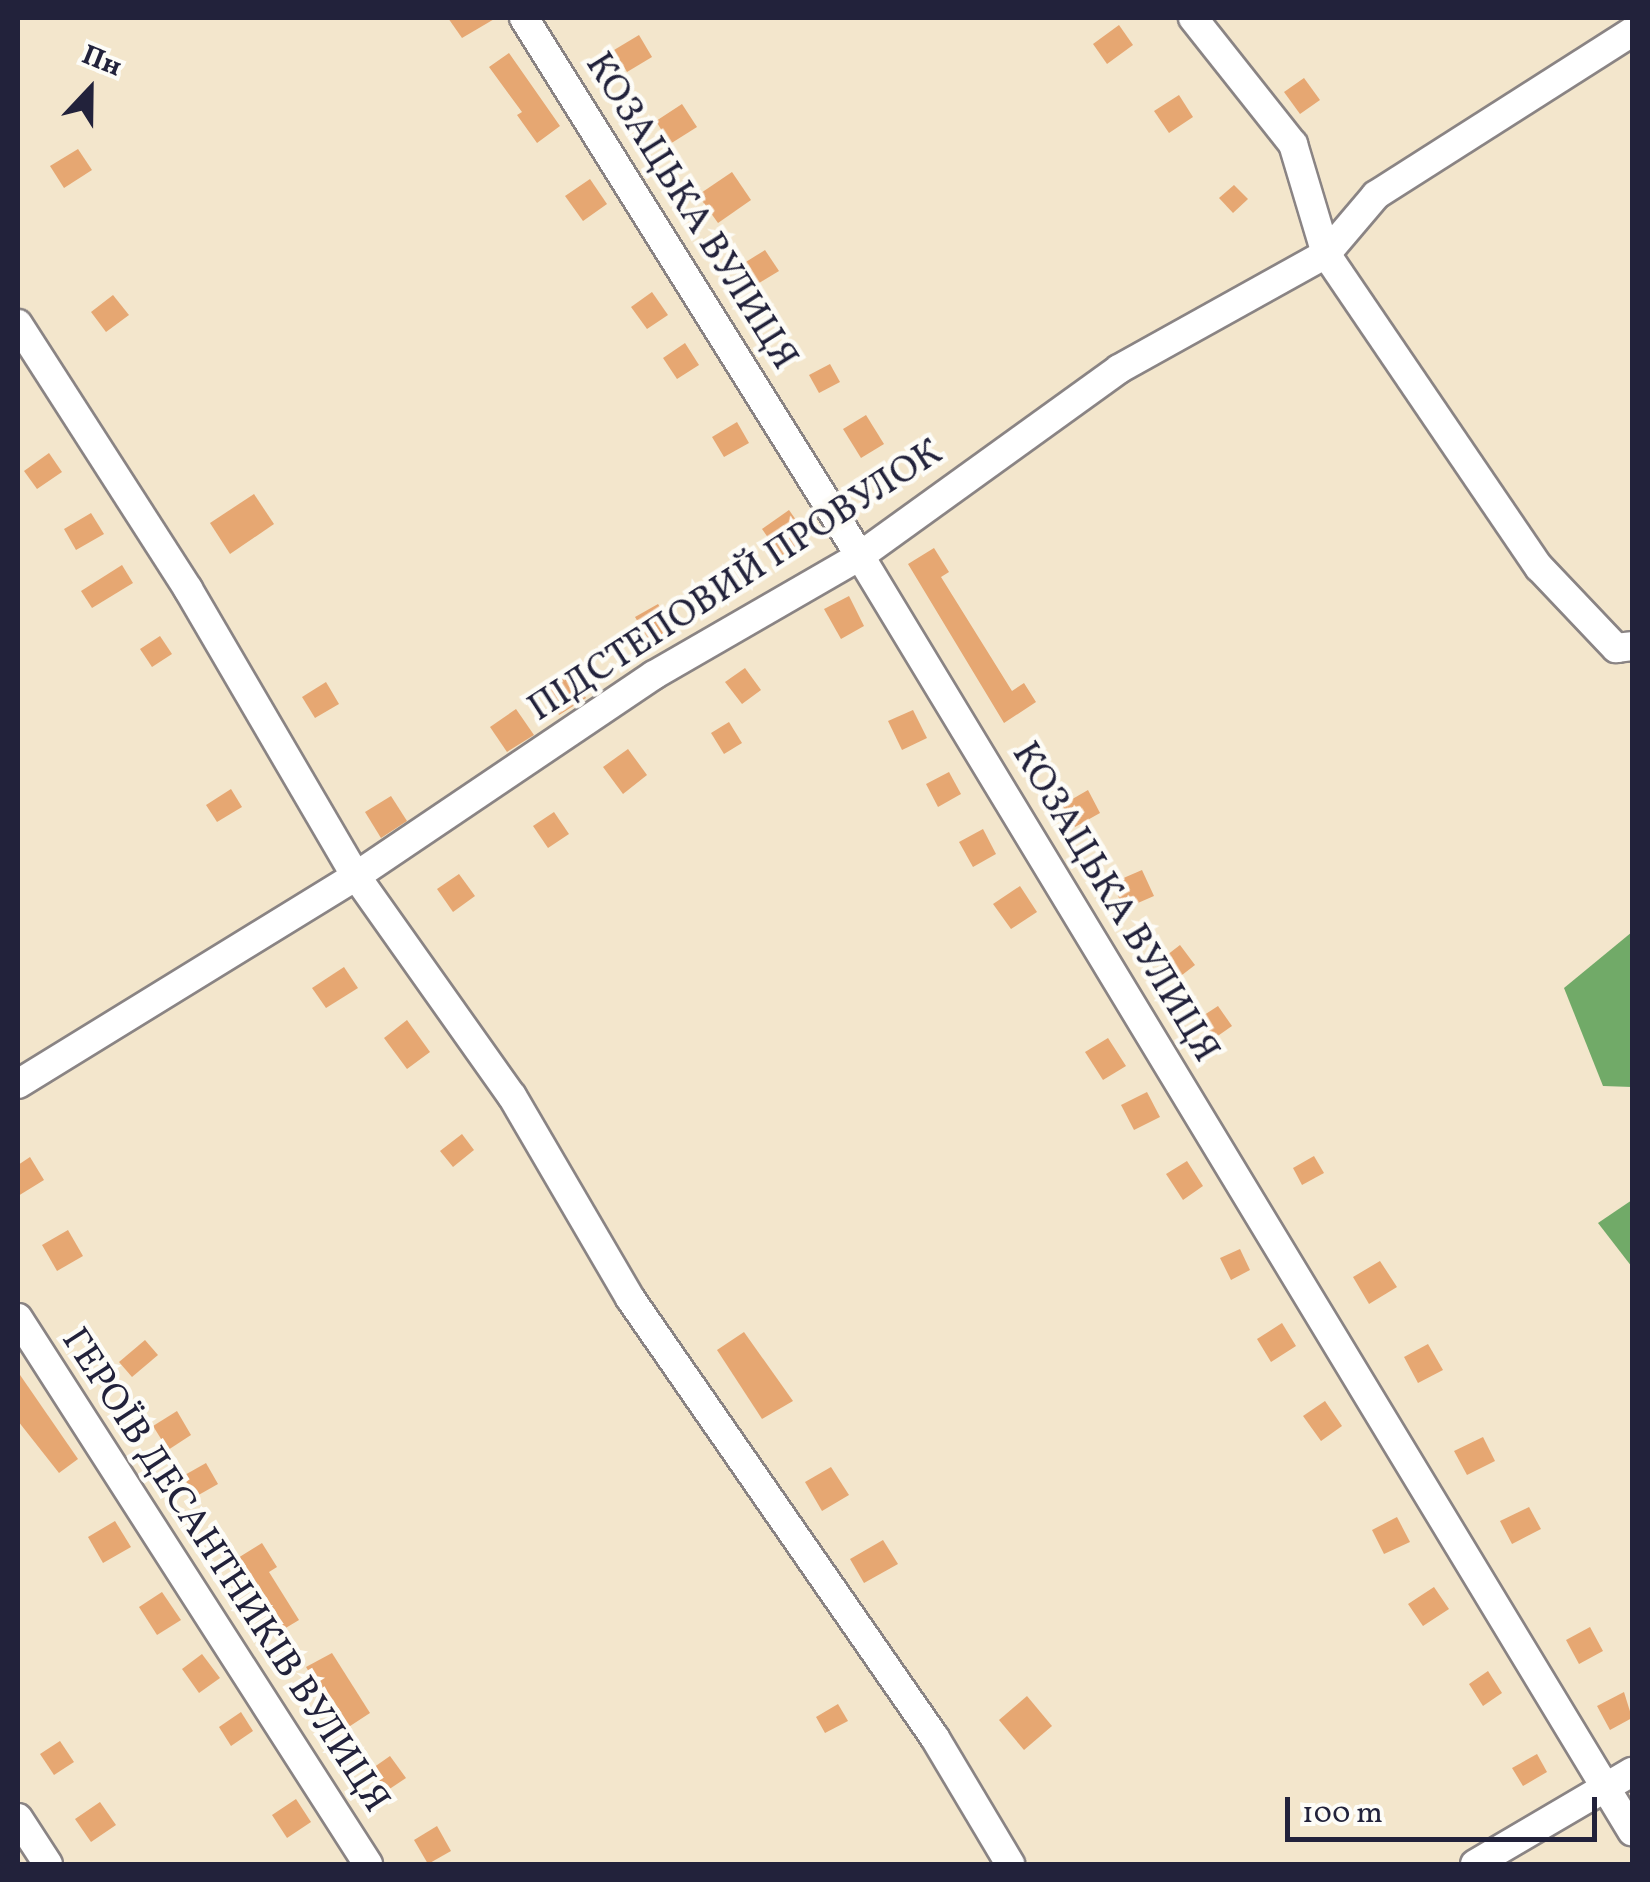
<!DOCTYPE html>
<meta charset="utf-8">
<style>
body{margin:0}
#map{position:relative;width:1650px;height:1882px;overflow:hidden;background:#f3e6cc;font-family:Vollkorn,serif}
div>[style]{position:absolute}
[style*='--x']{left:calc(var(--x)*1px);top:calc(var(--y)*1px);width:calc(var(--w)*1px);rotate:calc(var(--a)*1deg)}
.forest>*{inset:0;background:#71aa68}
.building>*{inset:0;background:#e6a772}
.roads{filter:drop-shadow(2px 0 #8a8484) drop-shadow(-2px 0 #8a8484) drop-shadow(0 2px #8a8484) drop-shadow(0 -2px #8a8484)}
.minor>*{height:28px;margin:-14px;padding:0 14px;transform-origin:14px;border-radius:14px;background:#fff}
span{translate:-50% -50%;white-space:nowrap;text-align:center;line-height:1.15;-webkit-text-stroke:9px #fdfcf7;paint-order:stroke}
.street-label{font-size:38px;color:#22223b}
.frame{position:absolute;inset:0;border:20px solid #22223b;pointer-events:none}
.north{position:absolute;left:40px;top:40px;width:100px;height:100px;-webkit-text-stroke:8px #fdfcf7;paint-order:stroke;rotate:22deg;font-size:28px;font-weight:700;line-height:40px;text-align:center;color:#22223b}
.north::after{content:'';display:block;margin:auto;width:35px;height:45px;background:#22223b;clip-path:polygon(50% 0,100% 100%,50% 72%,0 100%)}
.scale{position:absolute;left:1285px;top:1797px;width:312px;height:45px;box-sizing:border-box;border:5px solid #22223b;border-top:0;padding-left:12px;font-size:30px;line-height:35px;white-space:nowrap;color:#22223b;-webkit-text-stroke:8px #fdfcf7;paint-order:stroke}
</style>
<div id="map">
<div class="forest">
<i style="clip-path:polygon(1632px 932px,1632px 1087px,1603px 1086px,1564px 988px)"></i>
<i style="clip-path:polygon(1632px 1200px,1632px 1267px,1598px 1223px)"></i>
</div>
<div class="building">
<i style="clip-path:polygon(448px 18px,496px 18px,462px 38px)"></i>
<i style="clip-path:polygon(1119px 25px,1133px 45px,1107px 64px,1093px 44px)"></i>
<i style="clip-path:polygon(639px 35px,652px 57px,627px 72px,614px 50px)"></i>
<i style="clip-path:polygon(509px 53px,560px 126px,537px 143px,517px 115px,522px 112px,489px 67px)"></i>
<i style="clip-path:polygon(1304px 78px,1320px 100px,1300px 114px,1284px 92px)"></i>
<i style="clip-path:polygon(1179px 95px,1193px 117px,1169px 133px,1154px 111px)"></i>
<i style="clip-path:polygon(682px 104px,697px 127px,670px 144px,656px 121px)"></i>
<i style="clip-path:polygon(78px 149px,92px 170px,64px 188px,50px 166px)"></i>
<i style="clip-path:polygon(732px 172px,751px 200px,718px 223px,698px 195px)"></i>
<i style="clip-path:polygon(590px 179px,607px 204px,583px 221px,565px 196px)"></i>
<i style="clip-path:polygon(1234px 185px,1248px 199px,1233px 213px,1219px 198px)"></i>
<i style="clip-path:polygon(765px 250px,779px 271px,754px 286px,741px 265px)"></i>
<i style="clip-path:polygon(652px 292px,668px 315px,647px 329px,631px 307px)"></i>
<i style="clip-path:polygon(113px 295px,129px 315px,106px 332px,91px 312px)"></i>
<i style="clip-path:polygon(685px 343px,699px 365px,677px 379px,663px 358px)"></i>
<i style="clip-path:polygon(830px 364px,840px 382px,819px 393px,809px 375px)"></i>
<i style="clip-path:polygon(866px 415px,884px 444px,861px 458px,843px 429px)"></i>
<i style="clip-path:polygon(737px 422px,749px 443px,724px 457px,712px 437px)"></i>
<i style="clip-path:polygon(49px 453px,62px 472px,37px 489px,24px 471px)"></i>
<i style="clip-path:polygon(254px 494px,274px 524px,230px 554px,210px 523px)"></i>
<i style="clip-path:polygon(789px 510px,808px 537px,781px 556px,762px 529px)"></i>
<i style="clip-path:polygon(91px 513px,104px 534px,76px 550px,64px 529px)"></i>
<i style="clip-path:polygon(934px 548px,949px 572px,941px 577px,1012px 691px,1024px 683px,1036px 702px,1004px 723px,908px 564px)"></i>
<i style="clip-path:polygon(122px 565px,133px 583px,92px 608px,81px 591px)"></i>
<i style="clip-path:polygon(849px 596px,864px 626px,841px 639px,824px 609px)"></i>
<i style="clip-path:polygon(658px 604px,675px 631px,652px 645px,635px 617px)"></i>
<i style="clip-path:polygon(160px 636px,172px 654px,152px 667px,140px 649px)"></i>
<i style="clip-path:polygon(745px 668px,761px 690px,742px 704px,725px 682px)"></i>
<i style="clip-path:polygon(569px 670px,586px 698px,559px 715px,542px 687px)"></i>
<i style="clip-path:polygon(326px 682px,339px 704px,315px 718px,302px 697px)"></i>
<i style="clip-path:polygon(516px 709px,534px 735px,507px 752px,490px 727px)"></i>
<i style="clip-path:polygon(913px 710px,927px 738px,902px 750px,888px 721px)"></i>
<i style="clip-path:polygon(729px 722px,742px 743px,724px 754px,711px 733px)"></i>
<i style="clip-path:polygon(628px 749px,647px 775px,623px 794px,603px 767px)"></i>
<i style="clip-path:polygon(949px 772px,961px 794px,938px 807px,926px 784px)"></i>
<i style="clip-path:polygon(231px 789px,242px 807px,217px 822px,206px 805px)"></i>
<i style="clip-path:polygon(1088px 790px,1100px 813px,1075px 827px,1062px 805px)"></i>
<i style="clip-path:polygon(391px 796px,407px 821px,381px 838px,365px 812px)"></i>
<i style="clip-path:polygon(554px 812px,569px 834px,548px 848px,533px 826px)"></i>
<i style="clip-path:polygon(983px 829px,996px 854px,973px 867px,959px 842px)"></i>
<i style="clip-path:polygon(1142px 870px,1154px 896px,1124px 909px,1112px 883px)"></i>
<i style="clip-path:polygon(459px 874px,475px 896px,453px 912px,437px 889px)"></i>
<i style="clip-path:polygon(1020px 886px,1037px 912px,1011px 929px,993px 904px)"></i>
<i style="clip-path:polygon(1180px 945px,1195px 965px,1173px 982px,1158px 962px)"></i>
<i style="clip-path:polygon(344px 967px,358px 988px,326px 1008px,312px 988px)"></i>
<i style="clip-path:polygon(1218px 1006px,1232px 1026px,1212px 1040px,1198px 1019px)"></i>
<i style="clip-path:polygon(407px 1020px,430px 1052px,407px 1069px,384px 1038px)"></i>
<i style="clip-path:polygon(1108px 1038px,1126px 1066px,1103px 1080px,1085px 1052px)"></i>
<i style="clip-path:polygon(1147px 1092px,1160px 1117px,1134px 1130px,1121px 1105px)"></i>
<i style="clip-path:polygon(462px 1134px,474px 1150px,453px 1167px,440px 1151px)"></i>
<i style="clip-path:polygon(1314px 1156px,1324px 1173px,1302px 1185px,1293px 1168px)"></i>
<i style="clip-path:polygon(30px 1157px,44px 1180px,18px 1196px,18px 1165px)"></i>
<i style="clip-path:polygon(1187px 1161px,1203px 1186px,1183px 1200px,1166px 1174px)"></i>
<i style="clip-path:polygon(68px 1230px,83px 1256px,57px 1271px,42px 1245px)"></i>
<i style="clip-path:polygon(1240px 1249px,1250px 1270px,1231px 1280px,1220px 1258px)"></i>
<i style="clip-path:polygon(1380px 1261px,1397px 1287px,1369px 1304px,1353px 1277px)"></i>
<i style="clip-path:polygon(1282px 1323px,1296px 1346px,1271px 1362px,1257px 1339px)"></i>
<i style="clip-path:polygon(744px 1332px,793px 1401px,762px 1419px,717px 1350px)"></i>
<i style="clip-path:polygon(145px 1340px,158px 1355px,132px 1377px,119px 1362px)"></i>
<i style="clip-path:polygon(1428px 1344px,1443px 1370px,1418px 1383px,1404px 1357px)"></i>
<i style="clip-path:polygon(18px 1372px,78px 1459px,59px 1473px,18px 1421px)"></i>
<i style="clip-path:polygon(1325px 1401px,1342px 1426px,1321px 1441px,1303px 1416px)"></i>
<i style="clip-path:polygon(177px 1411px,191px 1435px,168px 1450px,153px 1426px)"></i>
<i style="clip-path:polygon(1483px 1437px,1495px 1461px,1467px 1475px,1454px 1451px)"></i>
<i style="clip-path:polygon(206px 1463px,218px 1484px,195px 1497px,183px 1476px)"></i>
<i style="clip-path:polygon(831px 1467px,849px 1495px,822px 1511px,805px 1482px)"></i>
<i style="clip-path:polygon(1529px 1507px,1541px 1529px,1512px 1544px,1500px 1521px)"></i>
<i style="clip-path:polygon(1397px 1517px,1410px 1542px,1384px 1554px,1372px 1530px)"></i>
<i style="clip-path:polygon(115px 1521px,131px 1547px,103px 1563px,88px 1537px)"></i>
<i style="clip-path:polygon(883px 1540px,898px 1564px,864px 1583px,850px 1559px)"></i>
<i style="clip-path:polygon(262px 1543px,277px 1567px,269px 1572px,299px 1620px,279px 1632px,233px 1561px)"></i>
<i style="clip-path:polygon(1434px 1587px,1449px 1609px,1423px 1626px,1408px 1604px)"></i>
<i style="clip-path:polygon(162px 1592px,181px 1620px,157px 1635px,139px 1607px)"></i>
<i style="clip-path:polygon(1590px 1627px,1603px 1651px,1579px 1664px,1566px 1640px)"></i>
<i style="clip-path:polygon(332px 1653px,370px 1713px,344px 1730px,306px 1667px)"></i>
<i style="clip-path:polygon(202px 1654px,220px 1678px,199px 1693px,182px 1669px)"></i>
<i style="clip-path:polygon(1488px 1671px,1502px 1693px,1483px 1706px,1469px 1684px)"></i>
<i style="clip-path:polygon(1624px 1692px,1632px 1718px,1610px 1730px,1597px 1706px)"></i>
<i style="clip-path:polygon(1027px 1696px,1052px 1726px,1024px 1750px,999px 1720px)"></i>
<i style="clip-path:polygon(838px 1704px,848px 1721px,825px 1733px,816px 1717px)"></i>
<i style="clip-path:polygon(241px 1712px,253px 1731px,231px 1746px,219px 1727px)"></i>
<i style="clip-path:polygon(60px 1741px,74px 1762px,54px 1775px,40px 1754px)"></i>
<i style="clip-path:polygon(1537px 1754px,1547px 1772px,1523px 1786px,1512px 1768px)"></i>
<i style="clip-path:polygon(390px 1756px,406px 1778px,385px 1792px,370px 1770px)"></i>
<i style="clip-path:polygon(296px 1799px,311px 1822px,287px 1838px,272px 1815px)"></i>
<i style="clip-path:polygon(100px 1802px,116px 1825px,91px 1842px,75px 1819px)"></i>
<i style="clip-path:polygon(437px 1826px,451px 1851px,428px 1864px,414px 1840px)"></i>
</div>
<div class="roads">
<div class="minor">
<i style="--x:524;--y:18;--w:634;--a:58.01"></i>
<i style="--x:860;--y:556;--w:1491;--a:58.81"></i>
<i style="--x:1193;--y:18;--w:161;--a:51.6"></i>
<i style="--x:1293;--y:144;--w:115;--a:73.3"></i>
<i style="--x:1326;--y:254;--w:379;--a:55.8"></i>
<i style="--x:1539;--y:567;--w:112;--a:46.5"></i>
<i style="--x:1616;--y:648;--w:16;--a:-7"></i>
<i style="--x:18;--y:324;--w:315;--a:57.3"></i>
<i style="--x:188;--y:589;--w:333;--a:59.7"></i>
<i style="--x:356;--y:876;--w:270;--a:54.7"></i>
<i style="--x:512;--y:1096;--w:234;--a:59.7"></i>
<i style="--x:630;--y:1298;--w:535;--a:55.27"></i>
<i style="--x:935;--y:1738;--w:147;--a:59.2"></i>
<i style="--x:18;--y:1084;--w:397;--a:-31.6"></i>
<i style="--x:356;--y:876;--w:359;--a:-34"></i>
<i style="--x:654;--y:675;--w:238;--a:-30"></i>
<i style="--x:860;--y:556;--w:319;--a:-35.8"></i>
<i style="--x:1119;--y:369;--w:237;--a:-29.1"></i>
<i style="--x:1326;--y:254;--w:77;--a:-49.7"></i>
<i style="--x:1376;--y:195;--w:303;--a:-32.5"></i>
<i style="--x:18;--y:1318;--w:649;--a:57.34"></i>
<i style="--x:18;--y:1818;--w:55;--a:56.9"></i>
<i style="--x:1475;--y:1864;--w:182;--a:-30.4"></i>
</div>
</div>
<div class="street-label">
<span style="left:690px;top:212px;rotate:58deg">КОЗАЦЬКА ВУЛИЦЯ</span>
<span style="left:736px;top:582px;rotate:-33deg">ПІДСТЕПОВИЙ ПРОВУЛОК</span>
<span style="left:1114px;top:903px;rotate:59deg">КОЗАЦЬКА ВУЛИЦЯ</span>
<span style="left:224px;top:1571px;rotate:57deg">ГЕРОЇВ ДЕСАНТНИКІВ ВУЛИЦЯ</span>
</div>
<div class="frame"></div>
<div class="north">Пн</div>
<div class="scale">100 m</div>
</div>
